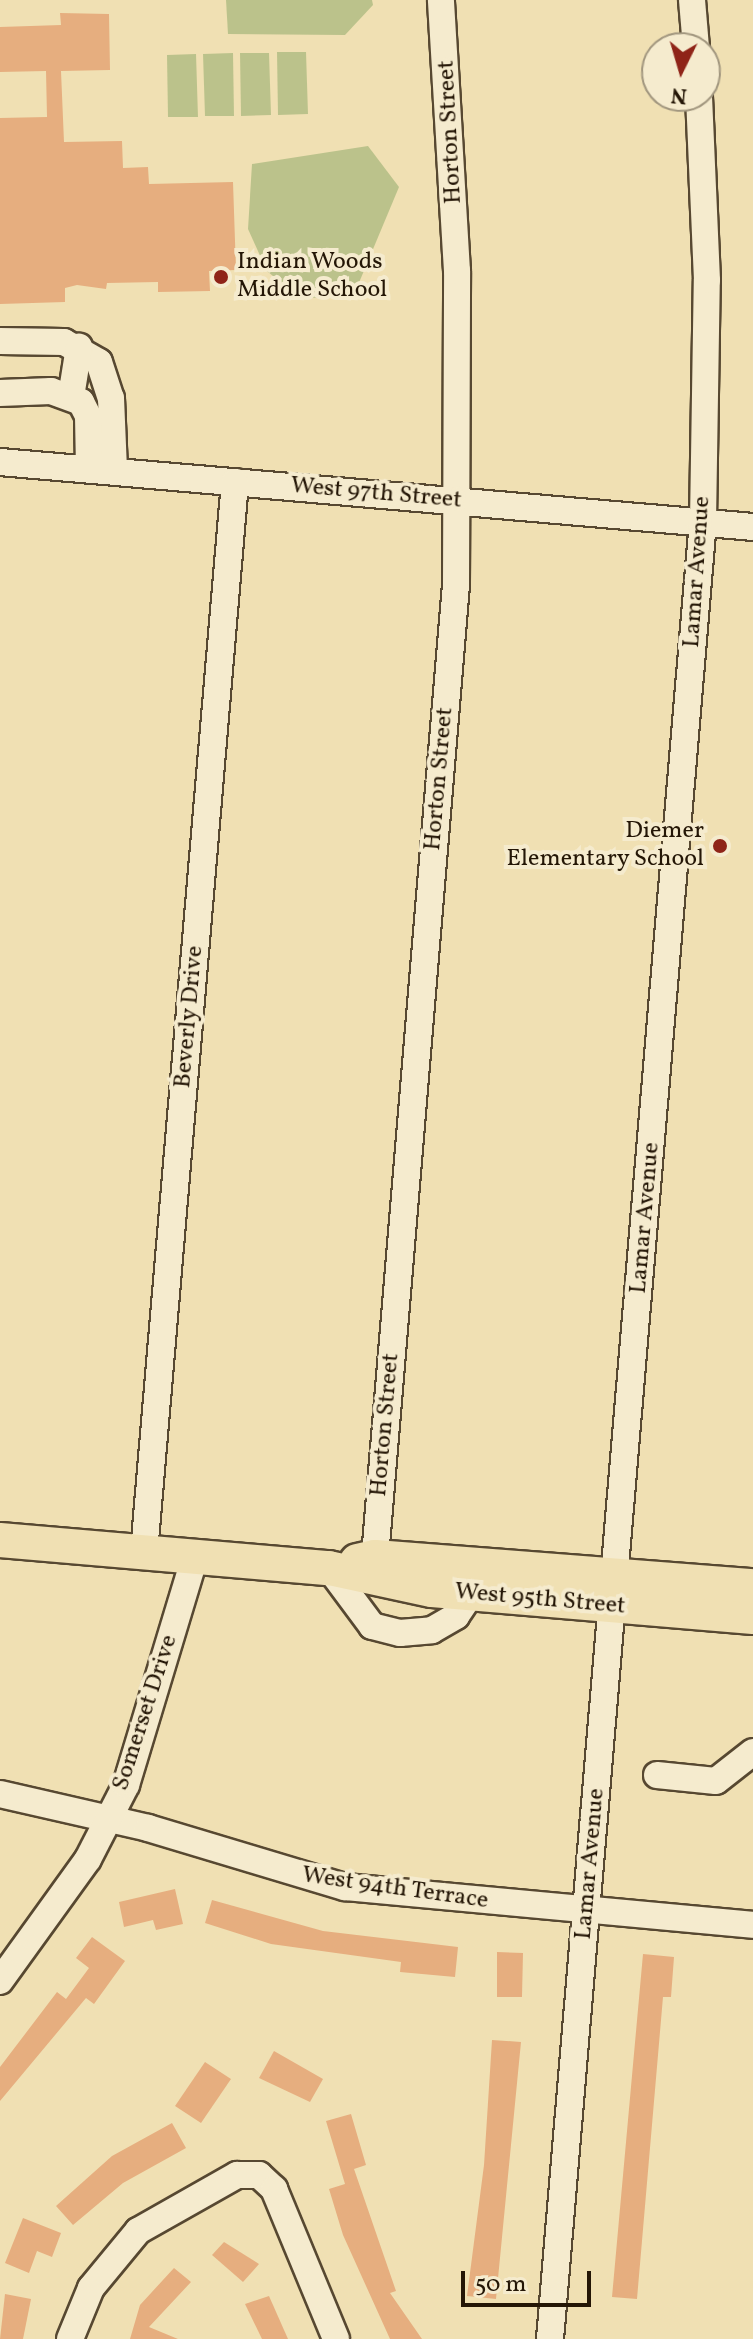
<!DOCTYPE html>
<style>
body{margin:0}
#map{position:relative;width:753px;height:2339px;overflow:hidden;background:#f0e0b3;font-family:Vollkorn,serif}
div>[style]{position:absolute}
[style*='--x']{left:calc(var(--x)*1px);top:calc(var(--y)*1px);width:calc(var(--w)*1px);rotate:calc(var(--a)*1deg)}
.green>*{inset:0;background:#bbc28b}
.building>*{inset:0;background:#e6ae7f}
.roads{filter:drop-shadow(2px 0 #574831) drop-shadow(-2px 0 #574831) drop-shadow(0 2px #574831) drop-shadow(0 -2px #574831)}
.minor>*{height:26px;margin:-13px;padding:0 13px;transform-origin:13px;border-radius:13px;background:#f5ebce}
.major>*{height:34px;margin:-17px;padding:0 17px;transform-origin:17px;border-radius:17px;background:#f0e0b3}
.dots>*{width:22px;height:22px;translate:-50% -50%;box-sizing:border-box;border:4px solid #f5ebce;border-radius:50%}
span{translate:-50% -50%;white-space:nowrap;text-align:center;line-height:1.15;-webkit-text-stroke:8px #f5ebce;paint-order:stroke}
.street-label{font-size:24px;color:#241606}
.poi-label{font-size:24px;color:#241606}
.left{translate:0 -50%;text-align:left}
.right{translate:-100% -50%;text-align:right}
.north{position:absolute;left:641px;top:32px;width:80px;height:80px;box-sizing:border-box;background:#f5ebce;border:2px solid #a1967e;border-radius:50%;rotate:185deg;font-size:22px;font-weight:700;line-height:32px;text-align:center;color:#241606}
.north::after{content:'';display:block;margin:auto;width:28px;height:36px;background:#8f2418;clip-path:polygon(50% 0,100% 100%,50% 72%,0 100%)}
.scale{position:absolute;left:461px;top:2271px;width:130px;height:36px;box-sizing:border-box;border:4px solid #241606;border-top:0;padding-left:10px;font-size:24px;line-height:28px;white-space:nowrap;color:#241606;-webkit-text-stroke:6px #f5ebce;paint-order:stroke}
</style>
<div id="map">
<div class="green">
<i style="clip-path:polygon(226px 0,372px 0,373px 5px,345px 35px,228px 34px)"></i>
<i style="clip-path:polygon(277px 52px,306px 52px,308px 114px,278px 115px)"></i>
<i style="clip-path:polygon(233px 53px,234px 116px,205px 116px,203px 54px)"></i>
<i style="clip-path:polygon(240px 53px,269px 53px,271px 115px,241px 116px)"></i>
<i style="clip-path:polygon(196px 54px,198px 117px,168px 117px,167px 55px)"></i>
<i style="clip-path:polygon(368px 146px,399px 187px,353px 297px,299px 298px,267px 271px,248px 229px,252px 164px)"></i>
</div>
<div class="building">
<i style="clip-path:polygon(60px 13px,109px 14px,110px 70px,61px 71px,64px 142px,122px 141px,123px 168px,148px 167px,149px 184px,233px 182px,236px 270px,209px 271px,210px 291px,158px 292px,158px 282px,107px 283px,106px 289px,77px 285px,65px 288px,65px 302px,0 304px,0 118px,47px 117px,46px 71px,0 72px,0 27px,61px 25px)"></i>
<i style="clip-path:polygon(175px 1889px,183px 1924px,156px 1930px,153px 1920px,124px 1927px,119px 1902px)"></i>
<i style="clip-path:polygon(212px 1900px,323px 1931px,458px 1947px,455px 1977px,400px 1972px,401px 1962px,271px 1944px,205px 1923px)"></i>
<i style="clip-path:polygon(92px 1937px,125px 1961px,94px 2004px,86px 1998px,0 2101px,0 2067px,57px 1992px,66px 1999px,89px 1968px,76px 1958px)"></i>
<i style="clip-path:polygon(497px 1952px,523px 1953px,522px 1997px,497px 1997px)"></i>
<i style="clip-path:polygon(643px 1954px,674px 1957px,671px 1997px,663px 1997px,637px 2299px,612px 2297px)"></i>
<i style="clip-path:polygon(492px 2040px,521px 2042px,496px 2299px,467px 2296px,484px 2165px)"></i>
<i style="clip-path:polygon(274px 2051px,323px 2079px,310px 2102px,259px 2078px)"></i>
<i style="clip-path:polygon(205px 2062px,231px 2079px,201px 2123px,175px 2106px)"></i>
<i style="clip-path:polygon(351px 2114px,366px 2165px,354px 2169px,396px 2291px,390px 2293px,422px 2339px,390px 2339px,343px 2235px,329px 2189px,345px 2184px,326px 2121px)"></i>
<i style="clip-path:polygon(172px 2123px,186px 2148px,123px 2183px,73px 2225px,56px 2206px,112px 2156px)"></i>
<i style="clip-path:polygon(23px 2218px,61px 2233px,52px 2257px,37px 2251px,29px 2273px,5px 2263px)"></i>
<i style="clip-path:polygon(224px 2242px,259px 2264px,243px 2282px,212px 2255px)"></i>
<i style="clip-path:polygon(174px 2268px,191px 2282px,149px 2327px,178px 2339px,130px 2339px,140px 2305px)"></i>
<i style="clip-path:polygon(5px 2294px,31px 2299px,23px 2339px,0 2339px)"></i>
<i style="clip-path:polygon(269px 2296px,288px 2339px,262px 2339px,245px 2304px)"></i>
</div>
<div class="roads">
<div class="minor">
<i style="--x:692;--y:0;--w:48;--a:85.2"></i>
<i style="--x:0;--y:341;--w:64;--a:0.9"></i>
<i style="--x:64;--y:342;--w:40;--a:29.7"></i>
<i style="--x:99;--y:362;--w:38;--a:72"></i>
<i style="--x:111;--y:398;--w:73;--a:87.6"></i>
<i style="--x:0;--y:393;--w:51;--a:-2.2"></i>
<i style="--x:51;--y:391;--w:32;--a:20"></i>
<i style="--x:81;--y:402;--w:16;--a:63"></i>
<i style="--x:88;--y:416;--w:53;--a:88.9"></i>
<i style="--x:71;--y:397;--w:51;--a:-80.9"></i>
<i style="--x:0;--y:462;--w:756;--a:4.93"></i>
<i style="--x:144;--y:1552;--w:1074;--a:-85.14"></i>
<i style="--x:375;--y:1557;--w:976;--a:-85.24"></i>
<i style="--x:456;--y:584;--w:313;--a:-89.8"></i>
<i style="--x:457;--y:271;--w:271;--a:-93.4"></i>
<i style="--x:329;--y:1568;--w:72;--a:53.4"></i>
<i style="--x:372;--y:1626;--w:29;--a:14"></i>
<i style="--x:400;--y:1633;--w:32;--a:-5"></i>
<i style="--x:432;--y:1630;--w:28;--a:-30"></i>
<i style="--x:456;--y:1616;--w:27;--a:-56"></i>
<i style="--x:657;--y:1775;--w:59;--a:5.8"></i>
<i style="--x:716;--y:1781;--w:47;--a:-38.1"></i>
<i style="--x:0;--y:1794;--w:152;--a:12.9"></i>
<i style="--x:148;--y:1828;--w:206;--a:16.7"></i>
<i style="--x:345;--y:1887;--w:410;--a:5.3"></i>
<i style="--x:0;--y:1981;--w:150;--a:-54.2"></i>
<i style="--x:88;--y:1859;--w:83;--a:-62.8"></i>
<i style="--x:126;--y:1785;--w:239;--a:-73.2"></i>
<i style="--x:70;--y:2339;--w:55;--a:-67.6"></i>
<i style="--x:91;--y:2288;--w:74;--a:-50.5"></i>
<i style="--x:138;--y:2231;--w:114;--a:-29.5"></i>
<i style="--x:237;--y:2175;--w:22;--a:0"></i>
<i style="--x:259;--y:2175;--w:21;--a:43"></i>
<i style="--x:274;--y:2189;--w:162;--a:67.5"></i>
<i style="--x:550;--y:2339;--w:1823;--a:-85.19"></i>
<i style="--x:703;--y:522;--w:242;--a:-89.1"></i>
<i style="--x:707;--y:280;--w:184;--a:-92.5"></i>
</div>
<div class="major">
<i style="--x:0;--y:1540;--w:330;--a:4.9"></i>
<i style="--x:329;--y:1568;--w:105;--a:12.1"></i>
<i style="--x:432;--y:1590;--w:322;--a:4.8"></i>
<i style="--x:357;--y:1561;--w:18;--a:-13"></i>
<i style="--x:375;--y:1557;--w:379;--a:4.4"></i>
</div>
</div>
<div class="dots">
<i style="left:221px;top:277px;background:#8f2418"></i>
<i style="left:720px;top:846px;background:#8f2418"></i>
</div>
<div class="street-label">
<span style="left:451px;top:132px;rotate:-93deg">Horton Street</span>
<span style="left:376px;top:494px;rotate:5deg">West 97th Street</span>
<span style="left:698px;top:572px;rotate:-86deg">Lamar Avenue</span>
<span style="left:440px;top:779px;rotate:-85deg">Horton Street</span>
<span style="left:190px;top:1017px;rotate:-85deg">Beverly Drive</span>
<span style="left:646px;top:1218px;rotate:-85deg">Lamar Avenue</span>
<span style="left:386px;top:1425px;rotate:-85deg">Horton Street</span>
<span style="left:540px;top:1600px;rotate:5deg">West 95th Street</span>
<span style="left:146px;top:1713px;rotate:-72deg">Somerset Drive</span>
<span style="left:591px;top:1864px;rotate:-85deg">Lamar Avenue</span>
<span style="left:395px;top:1889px;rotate:8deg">West 94th Terrace</span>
</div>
<div class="poi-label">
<span class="left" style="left:237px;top:277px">Indian Woods<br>Middle School</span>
<span class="right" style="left:704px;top:846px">Diemer<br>Elementary School</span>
</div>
<div class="north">N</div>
<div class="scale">50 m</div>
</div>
